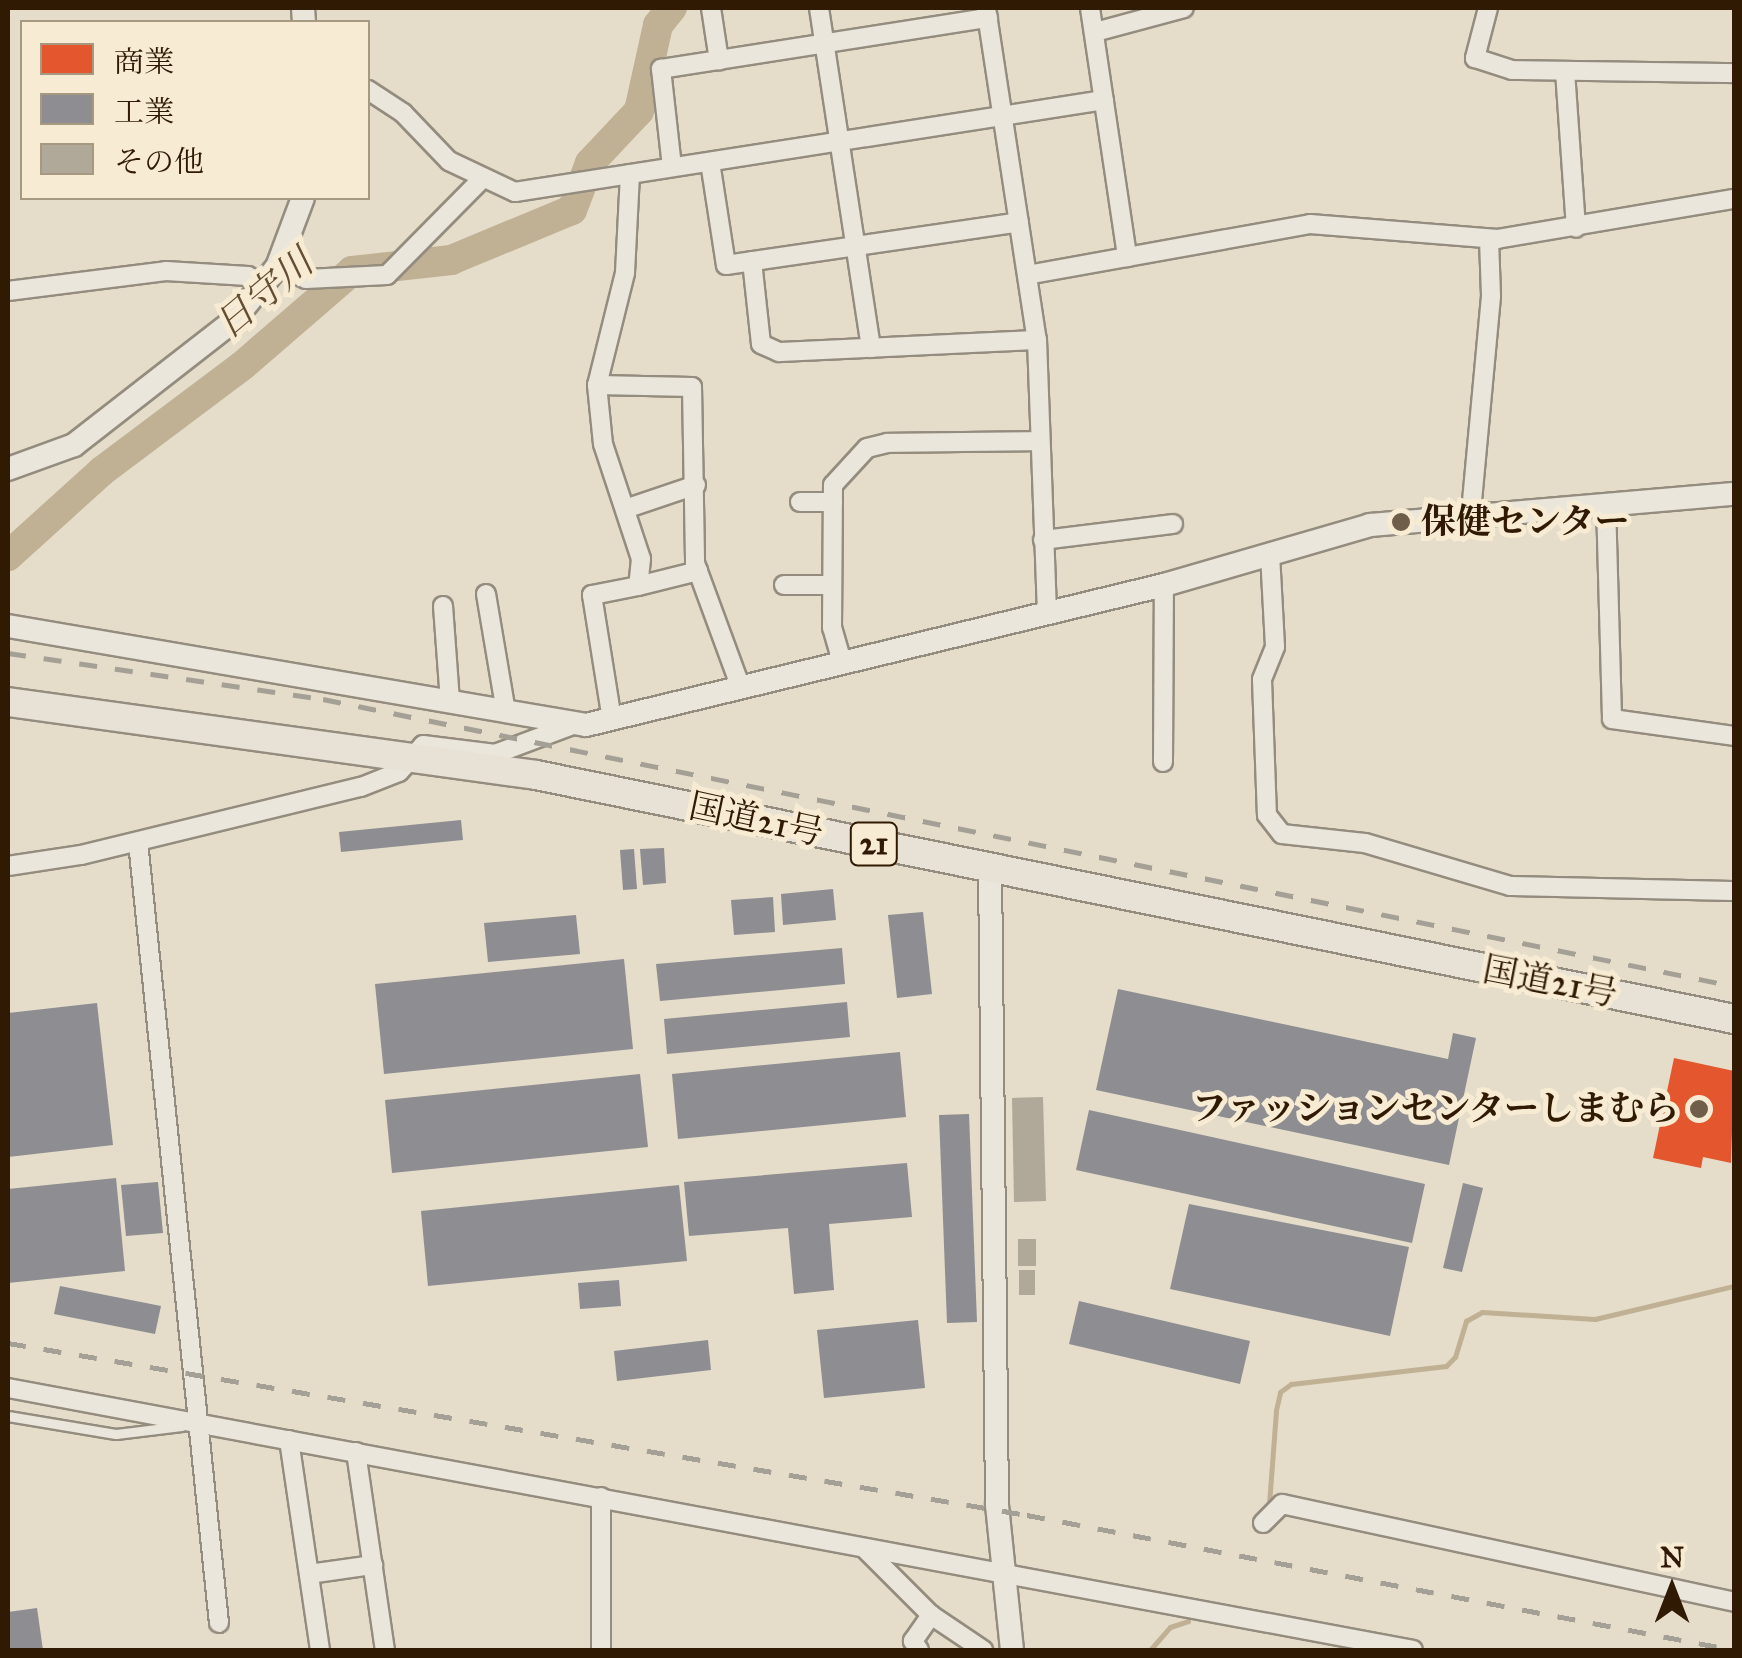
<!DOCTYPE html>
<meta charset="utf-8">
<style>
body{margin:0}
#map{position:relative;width:1742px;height:1658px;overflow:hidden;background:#e5ddc9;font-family:"IM FELL Great Primer","Noto Serif JP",serif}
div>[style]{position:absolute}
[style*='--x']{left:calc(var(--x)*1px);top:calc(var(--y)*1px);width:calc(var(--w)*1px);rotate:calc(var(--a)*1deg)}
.shops>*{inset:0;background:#e4572e}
.industry>*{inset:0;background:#8d8d92}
.stream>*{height:5px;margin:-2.5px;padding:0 2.5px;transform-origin:2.5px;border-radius:2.5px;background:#c0b094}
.river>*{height:30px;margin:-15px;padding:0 15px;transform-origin:15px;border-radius:15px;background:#c0b094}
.building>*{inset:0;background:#b0a99a}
.roads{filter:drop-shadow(2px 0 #948c7e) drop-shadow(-2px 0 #948c7e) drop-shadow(0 2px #948c7e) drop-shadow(0 -2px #948c7e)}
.service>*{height:9px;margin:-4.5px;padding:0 4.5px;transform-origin:4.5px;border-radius:4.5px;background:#eae6dc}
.minor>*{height:18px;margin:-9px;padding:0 9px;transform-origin:9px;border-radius:9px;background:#eae6dc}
.tertiary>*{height:22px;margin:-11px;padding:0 11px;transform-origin:11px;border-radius:11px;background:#eae6dc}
.trunk>*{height:28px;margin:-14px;padding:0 14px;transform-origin:14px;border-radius:14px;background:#e7e1d6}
.rail>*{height:5px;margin-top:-2.5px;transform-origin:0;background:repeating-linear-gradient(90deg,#a5a096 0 18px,transparent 0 36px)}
.dots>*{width:28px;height:28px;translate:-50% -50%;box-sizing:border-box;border:5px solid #f7ecd3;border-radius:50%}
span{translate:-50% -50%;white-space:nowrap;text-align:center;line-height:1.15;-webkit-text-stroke:10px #f7ecd3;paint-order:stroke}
.shield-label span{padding:2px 8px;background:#f7ecd3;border:2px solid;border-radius:8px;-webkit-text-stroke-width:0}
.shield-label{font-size:32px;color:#301a04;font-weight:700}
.poi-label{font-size:35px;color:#301a04;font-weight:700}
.left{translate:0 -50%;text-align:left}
.right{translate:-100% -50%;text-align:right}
.street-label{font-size:35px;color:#301a04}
.water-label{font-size:38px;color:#634e34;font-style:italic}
.frame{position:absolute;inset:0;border:10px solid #301a04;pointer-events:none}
.legend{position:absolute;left:20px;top:20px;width:350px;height:180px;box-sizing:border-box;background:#f7ecd3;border:2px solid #a79880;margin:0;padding:12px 18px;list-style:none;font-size:30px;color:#301a04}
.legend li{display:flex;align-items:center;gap:20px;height:50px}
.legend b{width:50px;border:2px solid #a79880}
.north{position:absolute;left:1622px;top:1538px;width:100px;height:100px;-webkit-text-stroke:8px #f7ecd3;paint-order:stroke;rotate:0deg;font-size:28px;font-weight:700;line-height:40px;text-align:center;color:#301a04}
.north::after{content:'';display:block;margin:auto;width:35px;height:45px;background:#301a04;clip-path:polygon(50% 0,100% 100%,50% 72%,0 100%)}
</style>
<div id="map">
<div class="shops">
<i style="clip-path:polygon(1674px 1058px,1734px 1071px,1731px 1163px,1703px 1157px,1701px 1168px,1653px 1158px)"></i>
</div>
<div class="industry">
<i style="clip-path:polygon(461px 820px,463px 840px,341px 852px,339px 832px)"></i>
<i style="clip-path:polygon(664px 848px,666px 883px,643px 885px,640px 849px)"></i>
<i style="clip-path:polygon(634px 849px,637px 889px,623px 890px,620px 850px)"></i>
<i style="clip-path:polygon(833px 889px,836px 920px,783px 925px,781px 894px)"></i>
<i style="clip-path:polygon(773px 897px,775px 932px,734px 935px,731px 900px)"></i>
<i style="clip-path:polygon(923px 912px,932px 994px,897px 998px,888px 915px)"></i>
<i style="clip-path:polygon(576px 915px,580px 954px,488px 962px,484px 923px)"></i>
<i style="clip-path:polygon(842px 948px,845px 984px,660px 1001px,656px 964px)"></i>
<i style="clip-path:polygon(624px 959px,633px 1049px,384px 1074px,375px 984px)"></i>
<i style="clip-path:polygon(1118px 989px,1448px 1059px,1453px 1033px,1476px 1038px,1449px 1165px,1096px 1090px)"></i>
<i style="clip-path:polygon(847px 1002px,850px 1037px,667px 1054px,664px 1019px)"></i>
<i style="clip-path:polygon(97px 1003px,113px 1145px,8px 1157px,8px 1013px)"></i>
<i style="clip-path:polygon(900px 1052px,906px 1117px,678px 1139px,672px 1074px)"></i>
<i style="clip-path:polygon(640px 1074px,648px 1147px,392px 1173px,385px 1100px)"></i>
<i style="clip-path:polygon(1089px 1110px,1425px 1184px,1412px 1243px,1076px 1170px)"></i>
<i style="clip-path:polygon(969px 1114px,977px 1322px,947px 1323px,939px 1115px)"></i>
<i style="clip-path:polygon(907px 1163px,912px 1217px,829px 1224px,834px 1290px,794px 1294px,788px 1228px,689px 1236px,684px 1182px)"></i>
<i style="clip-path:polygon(116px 1178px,125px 1271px,8px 1283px,8px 1189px)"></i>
<i style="clip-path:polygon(158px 1182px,163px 1233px,126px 1236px,121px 1185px)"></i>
<i style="clip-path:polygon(1463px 1183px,1483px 1188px,1462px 1272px,1443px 1268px)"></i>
<i style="clip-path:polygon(679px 1185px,687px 1261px,428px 1286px,421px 1211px)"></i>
<i style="clip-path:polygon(1189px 1204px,1409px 1247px,1390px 1336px,1170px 1289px)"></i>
<i style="clip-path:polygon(619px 1280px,621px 1306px,580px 1309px,578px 1283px)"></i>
<i style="clip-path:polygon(60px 1286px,161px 1306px,155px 1334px,54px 1314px)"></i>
<i style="clip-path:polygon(1079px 1301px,1250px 1341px,1240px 1384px,1069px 1344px)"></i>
<i style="clip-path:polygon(918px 1320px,925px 1388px,824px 1398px,817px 1330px)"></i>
<i style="clip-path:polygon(708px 1340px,711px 1370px,617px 1381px,614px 1351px)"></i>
<i style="clip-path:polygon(37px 1608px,43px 1650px,8px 1650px,8px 1612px)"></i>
</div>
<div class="stream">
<i style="--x:1269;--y:1504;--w:94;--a:-85.7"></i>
<i style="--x:1276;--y:1410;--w:18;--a:-77"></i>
<i style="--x:1280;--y:1392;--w:14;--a:-36"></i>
<i style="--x:1291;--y:1384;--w:156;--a:-6.6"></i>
<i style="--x:1446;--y:1366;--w:13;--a:-45"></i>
<i style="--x:1455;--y:1357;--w:38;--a:-73"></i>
<i style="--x:1466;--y:1321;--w:18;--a:-29"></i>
<i style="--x:1482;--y:1312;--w:113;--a:3.5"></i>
<i style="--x:1595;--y:1319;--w:143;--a:-13.4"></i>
<i style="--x:1150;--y:1650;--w:30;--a:-49"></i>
<i style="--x:1170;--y:1627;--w:19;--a:-18"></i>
</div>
<div class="river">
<i style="--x:8;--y:556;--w:127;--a:-42.1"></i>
<i style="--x:102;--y:471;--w:175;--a:-36.9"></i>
<i style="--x:242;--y:366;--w:145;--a:-40.8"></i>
<i style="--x:352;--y:271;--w:100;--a:-6.3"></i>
<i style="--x:451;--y:260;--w:131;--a:-22.5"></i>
<i style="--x:572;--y:210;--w:50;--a:-69"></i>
<i style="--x:590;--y:163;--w:71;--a:-46.7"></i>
<i style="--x:639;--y:111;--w:88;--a:-77.5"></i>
<i style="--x:658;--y:25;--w:22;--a:-51"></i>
</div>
<div class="building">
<i style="clip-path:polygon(1043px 1097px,1046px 1201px,1014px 1202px,1012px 1098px)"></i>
<i style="clip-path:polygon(1018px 1239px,1036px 1239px,1036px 1266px,1018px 1266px)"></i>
<i style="clip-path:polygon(1019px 1270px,1035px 1270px,1035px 1295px,1019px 1295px)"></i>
</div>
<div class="roads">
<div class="service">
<i style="--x:8;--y:1416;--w:109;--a:9.5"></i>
<i style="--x:116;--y:1434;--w:66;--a:-6.9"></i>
</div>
<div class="minor">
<i style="--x:711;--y:8;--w:53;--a:81.3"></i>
<i style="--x:819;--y:8;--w:344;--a:81.3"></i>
<i style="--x:986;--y:8;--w:336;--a:81.3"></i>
<i style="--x:1037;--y:340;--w:272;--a:87.9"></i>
<i style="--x:1090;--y:8;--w:252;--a:81.5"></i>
<i style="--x:1488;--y:8;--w:52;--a:104.6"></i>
<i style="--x:1475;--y:58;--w:39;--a:18"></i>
<i style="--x:1512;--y:70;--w:222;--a:0.8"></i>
<i style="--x:1095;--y:32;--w:92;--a:-15.1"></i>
<i style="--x:1565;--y:71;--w:157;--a:86"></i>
<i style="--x:368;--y:90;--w:42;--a:33.3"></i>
<i style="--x:403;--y:113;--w:66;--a:46.2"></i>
<i style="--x:449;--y:161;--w:73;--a:25.2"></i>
<i style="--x:515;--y:192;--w:596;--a:-8.88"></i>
<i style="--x:710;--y:162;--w:104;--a:81.2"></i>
<i style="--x:726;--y:265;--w:296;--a:-8.3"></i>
<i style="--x:672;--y:167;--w:99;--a:-96.4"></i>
<i style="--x:661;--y:69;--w:331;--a:-8.9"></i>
<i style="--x:630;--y:174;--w:99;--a:92.9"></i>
<i style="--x:625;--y:273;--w:115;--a:104"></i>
<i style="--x:597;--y:385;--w:95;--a:1.2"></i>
<i style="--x:692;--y:387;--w:176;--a:89"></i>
<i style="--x:695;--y:563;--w:133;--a:69.8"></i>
<i style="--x:752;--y:261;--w:83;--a:83.8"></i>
<i style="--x:761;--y:344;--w:20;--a:24"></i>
<i style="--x:779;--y:352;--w:258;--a:-2.7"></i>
<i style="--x:277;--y:267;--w:31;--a:22"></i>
<i style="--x:306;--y:279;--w:81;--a:-2.8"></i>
<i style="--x:387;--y:275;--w:132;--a:-45.3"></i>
<i style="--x:1027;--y:275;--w:288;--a:-10.2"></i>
<i style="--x:1310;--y:224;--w:188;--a:4.6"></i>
<i style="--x:1497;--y:239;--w:240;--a:-9.6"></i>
<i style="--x:8;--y:291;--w:159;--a:-7.2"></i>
<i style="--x:166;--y:271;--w:82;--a:3.5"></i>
<i style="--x:248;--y:276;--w:18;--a:29"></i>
<i style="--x:597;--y:385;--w:59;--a:84.2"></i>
<i style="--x:603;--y:444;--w:121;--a:71.7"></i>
<i style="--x:641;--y:559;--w:27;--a:96"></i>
<i style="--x:638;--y:586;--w:47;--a:168.9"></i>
<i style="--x:592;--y:595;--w:127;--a:80.9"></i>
<i style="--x:800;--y:502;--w:33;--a:0"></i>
<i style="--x:1606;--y:503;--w:216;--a:88.4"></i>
<i style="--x:1612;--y:719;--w:123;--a:7.9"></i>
<i style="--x:625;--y:509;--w:75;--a:-18.7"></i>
<i style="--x:1471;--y:512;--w:217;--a:-84.7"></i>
<i style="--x:1491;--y:296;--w:56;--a:-92"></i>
<i style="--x:1043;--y:540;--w:131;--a:-7"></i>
<i style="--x:1270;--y:554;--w:93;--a:86.9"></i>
<i style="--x:1275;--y:647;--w:35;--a:112"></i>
<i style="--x:1262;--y:680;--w:135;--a:87.9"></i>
<i style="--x:1267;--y:815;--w:24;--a:52"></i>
<i style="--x:1282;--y:834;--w:83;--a:6.2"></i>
<i style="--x:1365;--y:843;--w:151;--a:16.5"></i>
<i style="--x:1510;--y:886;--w:224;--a:1.3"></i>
<i style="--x:784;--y:585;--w:48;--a:0"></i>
<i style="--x:638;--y:586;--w:62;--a:-14"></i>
<i style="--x:486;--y:594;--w:120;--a:80.4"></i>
<i style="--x:443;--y:606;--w:96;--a:85.8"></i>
<i style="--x:842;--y:662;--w:35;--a:-106"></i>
<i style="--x:832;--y:628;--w:143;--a:-89.6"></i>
<i style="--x:833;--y:485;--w:50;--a:-47.4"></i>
<i style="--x:867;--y:448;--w:21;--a:-14"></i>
<i style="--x:887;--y:443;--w:153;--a:-0.7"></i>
<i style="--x:1163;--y:762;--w:177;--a:-89.7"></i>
<i style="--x:138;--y:842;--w:785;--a:84.08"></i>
<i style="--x:8;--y:866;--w:74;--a:-8.6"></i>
<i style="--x:81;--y:855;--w:288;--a:-13.7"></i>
<i style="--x:361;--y:787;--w:41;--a:-21.5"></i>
<i style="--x:399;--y:772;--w:36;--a:-48"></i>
<i style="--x:423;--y:745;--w:73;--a:7.1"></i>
<i style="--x:495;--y:754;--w:80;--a:-20.5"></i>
<i style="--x:8;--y:1388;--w:1429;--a:10.56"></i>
<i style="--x:289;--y:1440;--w:212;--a:81.6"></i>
<i style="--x:356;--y:1452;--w:200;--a:81.7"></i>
<i style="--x:601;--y:1497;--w:153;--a:90"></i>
<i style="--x:1263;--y:1523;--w:27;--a:-45"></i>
<i style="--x:1282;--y:1504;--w:463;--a:12.2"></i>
<i style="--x:865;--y:1549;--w:93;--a:45"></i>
<i style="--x:931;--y:1615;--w:63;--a:33.9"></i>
<i style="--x:309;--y:1574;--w:65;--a:-8"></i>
<i style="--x:919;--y:1650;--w:11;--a:-124"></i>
<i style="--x:913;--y:1641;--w:32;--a:-55"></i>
</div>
<div class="tertiary">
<i style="--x:303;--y:8;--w:14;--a:86"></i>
<i style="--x:8;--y:469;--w:70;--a:-20"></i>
<i style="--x:74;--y:445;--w:200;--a:-37.9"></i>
<i style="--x:232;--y:322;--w:71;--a:-50.7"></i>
<i style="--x:277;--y:267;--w:74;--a:-69.4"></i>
<i style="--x:8;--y:626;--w:586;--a:9.72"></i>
<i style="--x:586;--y:725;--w:595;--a:-13.62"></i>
<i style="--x:1164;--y:585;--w:215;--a:-16.2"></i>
<i style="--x:1370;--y:525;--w:365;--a:-4.9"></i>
<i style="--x:990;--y:868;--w:637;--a:89.37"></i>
<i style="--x:997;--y:1505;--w:146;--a:84.1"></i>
</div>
<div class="trunk">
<i style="--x:8;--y:702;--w:533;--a:7.87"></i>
<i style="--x:536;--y:775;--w:1223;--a:11.51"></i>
</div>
</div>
<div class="rail">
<i style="--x:8;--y:653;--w:318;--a:8.3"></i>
<i style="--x:323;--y:699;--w:1440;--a:11.5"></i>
<i style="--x:8;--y:1343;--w:1033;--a:9.58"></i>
<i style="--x:1027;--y:1515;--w:720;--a:10.81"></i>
</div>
<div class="dots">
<i style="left:1401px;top:522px;background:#6f5e49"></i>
<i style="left:1699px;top:1109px;background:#6f5e49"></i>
</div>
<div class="shield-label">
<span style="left:874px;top:844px">21</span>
</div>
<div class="poi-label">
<span class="left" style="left:1421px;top:522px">保健センター</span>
<span class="right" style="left:1679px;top:1109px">ファッションセンターしまむら</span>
</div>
<div class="street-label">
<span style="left:756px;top:820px;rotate:12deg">国道21号</span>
<span style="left:1550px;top:982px;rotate:11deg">国道21号</span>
</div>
<div class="water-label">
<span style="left:264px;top:294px;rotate:-40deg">日守川</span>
</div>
<div class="frame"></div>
<ul class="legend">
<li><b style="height:28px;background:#e4572e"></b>商業</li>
<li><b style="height:28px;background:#8d8d92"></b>工業</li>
<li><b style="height:28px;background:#b0a99a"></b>その他</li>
</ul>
<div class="north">N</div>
</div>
